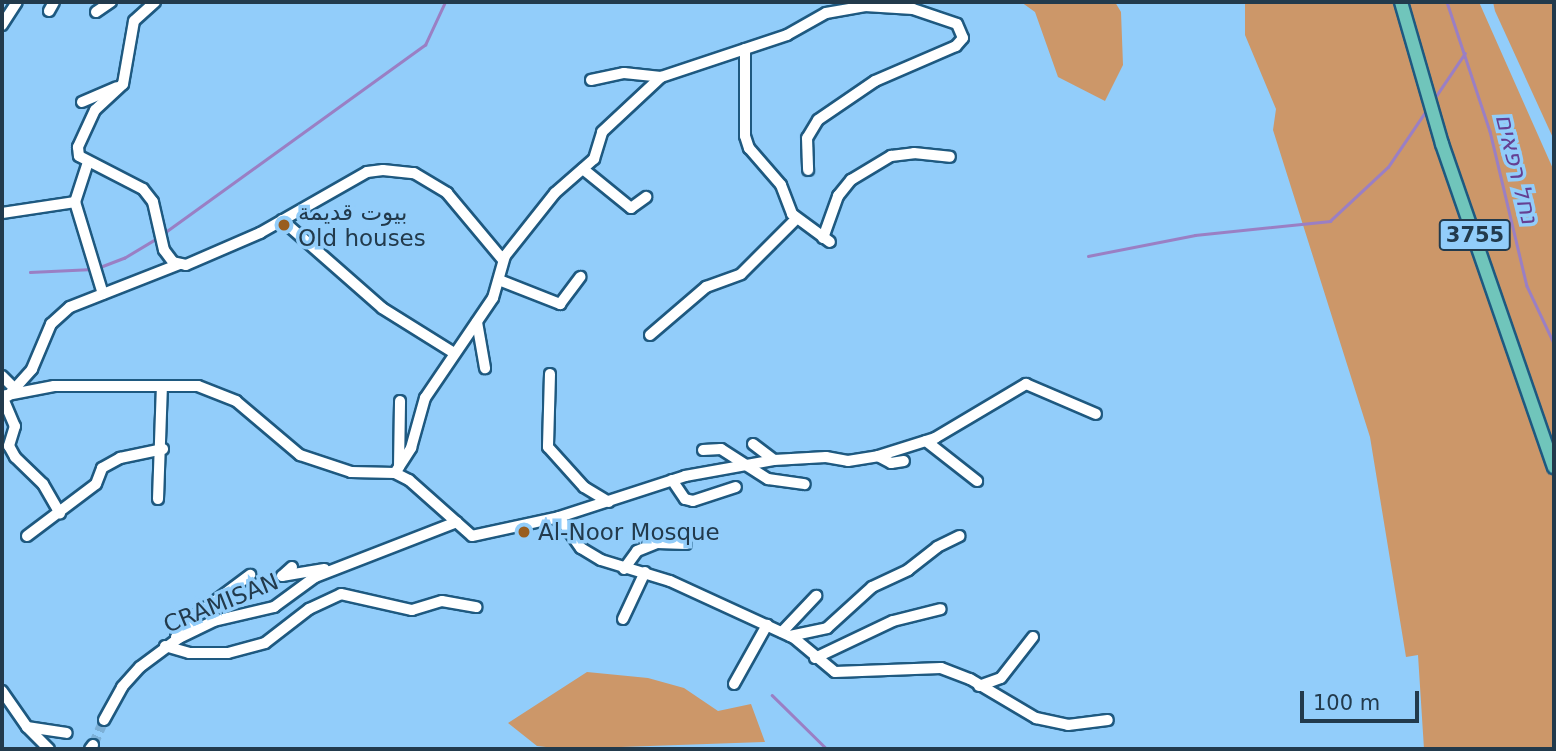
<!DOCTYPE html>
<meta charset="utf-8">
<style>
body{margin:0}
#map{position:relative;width:1556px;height:751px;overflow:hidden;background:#92cdfa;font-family:"DejaVu Sans",Cairo,Heebo,sans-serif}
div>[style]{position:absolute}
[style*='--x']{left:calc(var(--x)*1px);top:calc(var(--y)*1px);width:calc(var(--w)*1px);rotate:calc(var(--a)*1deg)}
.green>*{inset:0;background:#cc9769}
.stream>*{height:2.5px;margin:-1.25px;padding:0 1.25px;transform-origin:1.25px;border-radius:1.25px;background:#9a7fc4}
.minor-tunnel>*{height:10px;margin-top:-5px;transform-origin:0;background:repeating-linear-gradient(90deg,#7cb0d7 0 10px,transparent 0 15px)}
.roads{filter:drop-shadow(2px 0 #1e5980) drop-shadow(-2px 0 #1e5980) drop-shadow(0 2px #1e5980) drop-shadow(0 -2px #1e5980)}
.minor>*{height:10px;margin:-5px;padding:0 5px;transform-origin:5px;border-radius:5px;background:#fff}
.major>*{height:12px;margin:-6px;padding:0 6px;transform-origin:6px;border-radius:6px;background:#70c5bb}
.dots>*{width:19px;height:19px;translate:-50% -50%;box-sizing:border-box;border:4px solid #92cdfa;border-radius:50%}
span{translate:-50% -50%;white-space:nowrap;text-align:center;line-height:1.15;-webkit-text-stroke:7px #92cdfa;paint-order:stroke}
.shield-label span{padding:2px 5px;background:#92cdfa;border:2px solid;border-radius:5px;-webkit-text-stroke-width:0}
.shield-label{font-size:21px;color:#223a4c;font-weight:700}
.poi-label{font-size:23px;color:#223a4c}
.left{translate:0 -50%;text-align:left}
.street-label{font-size:23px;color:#223a4c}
.water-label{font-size:24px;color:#654093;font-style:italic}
.frame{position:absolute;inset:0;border:4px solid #223a4c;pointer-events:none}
.scale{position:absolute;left:1300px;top:691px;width:119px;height:32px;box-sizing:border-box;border:4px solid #223a4c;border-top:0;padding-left:9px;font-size:21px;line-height:24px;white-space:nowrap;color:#223a4c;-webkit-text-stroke:5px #92cdfa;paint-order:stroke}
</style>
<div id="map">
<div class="green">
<i style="clip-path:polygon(1021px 2px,1115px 2px,1121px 12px,1123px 65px,1105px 101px,1058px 77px,1035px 12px)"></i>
<i style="clip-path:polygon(1245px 2px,1479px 2px,1554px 171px,1554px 749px,1424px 749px,1418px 655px,1406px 657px,1370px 437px,1273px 130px,1276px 109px,1245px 35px)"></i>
<i style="clip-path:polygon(1493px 2px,1554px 2px,1554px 140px,1495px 11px)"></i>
<i style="clip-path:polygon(587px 672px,648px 678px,684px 688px,718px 711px,751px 704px,765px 742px,564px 749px,537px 746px,508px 723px)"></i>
</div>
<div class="stream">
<i style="--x:1447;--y:2;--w:136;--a:71.6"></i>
<i style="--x:1490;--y:131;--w:159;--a:76.6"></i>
<i style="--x:1527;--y:286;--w:63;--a:64.7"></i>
<i style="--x:1434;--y:99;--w:55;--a:-56"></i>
<i style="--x:164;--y:233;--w:322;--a:-35.8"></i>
<i style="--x:425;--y:45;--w:47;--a:-65.1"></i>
<i style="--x:1088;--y:256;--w:109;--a:-11.1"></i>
<i style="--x:1195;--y:235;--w:136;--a:-5.9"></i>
<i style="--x:1330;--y:221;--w:79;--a:-43"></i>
<i style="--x:1388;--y:167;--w:71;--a:-55.9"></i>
<i style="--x:100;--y:267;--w:26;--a:-21"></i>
<i style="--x:124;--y:258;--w:41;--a:-31"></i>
<i style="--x:30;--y:272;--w:63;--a:-2.7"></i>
<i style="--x:772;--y:695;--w:77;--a:44.5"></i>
</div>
<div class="minor-tunnel">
<i style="--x:93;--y:745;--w:27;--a:-66"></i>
</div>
<div class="roads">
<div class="minor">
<i style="--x:155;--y:2;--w:28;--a:138"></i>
<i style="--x:134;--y:21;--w:64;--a:99.9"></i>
<i style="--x:123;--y:84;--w:38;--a:137"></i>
<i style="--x:95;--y:110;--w:41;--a:114.7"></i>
<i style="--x:78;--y:147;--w:9;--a:84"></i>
<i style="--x:79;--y:156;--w:72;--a:27.3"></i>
<i style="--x:143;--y:189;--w:16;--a:52"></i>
<i style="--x:153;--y:202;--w:49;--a:77.1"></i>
<i style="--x:164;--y:250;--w:15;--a:53"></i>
<i style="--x:173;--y:262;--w:13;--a:13"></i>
<i style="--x:186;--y:265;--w:81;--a:-23.4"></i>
<i style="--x:260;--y:233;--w:123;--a:-29.7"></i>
<i style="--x:367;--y:172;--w:16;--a:-7"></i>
<i style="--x:383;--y:170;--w:31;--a:6"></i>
<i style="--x:414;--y:173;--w:39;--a:31"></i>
<i style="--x:447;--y:193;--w:87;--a:50.1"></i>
<i style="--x:49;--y:11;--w:10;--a:-61"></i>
<i style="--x:96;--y:12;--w:18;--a:-34"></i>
<i style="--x:2;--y:25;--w:27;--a:-57"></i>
<i style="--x:745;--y:49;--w:87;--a:90"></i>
<i style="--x:745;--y:136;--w:13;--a:72"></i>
<i style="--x:749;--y:148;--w:49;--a:49.1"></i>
<i style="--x:781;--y:185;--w:31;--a:69"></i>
<i style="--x:792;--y:214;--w:47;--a:36.4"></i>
<i style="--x:591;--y:80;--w:34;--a:-12"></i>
<i style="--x:624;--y:73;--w:37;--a:6"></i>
<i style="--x:82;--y:102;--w:38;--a:-23"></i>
<i style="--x:88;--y:162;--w:42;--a:108"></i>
<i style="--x:75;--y:202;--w:96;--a:73.1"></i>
<i style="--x:583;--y:169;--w:62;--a:39.1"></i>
<i style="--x:631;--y:208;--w:19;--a:-36"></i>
<i style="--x:2;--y:213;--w:74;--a:-8.6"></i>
<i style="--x:282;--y:220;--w:133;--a:41.3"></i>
<i style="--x:382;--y:308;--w:85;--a:32"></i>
<i style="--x:823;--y:238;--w:45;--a:-70.3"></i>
<i style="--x:838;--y:196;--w:21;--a:-51"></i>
<i style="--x:851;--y:180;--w:47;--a:-31"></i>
<i style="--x:891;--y:156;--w:23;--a:-7"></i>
<i style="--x:914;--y:153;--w:36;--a:6"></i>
<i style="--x:499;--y:280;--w:66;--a:21.5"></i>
<i style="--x:560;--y:304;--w:34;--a:-53"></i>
<i style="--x:477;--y:322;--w:47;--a:80.1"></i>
<i style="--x:650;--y:335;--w:74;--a:-40.6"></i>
<i style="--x:706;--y:287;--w:37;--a:-20"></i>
<i style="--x:741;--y:274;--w:78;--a:-45"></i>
<i style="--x:550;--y:374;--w:73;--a:91.6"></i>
<i style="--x:548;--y:447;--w:54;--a:48"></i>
<i style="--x:584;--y:487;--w:29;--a:31"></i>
<i style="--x:2;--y:376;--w:17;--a:45"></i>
<i style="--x:2;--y:396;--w:53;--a:-10.9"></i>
<i style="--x:54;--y:386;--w:144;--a:0"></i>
<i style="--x:198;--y:386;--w:41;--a:21.5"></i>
<i style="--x:236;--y:401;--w:84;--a:40.2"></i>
<i style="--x:300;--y:455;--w:54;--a:18.4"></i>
<i style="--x:351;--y:472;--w:44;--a:1.3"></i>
<i style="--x:395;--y:473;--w:16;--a:27"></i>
<i style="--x:409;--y:480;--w:84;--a:41.6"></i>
<i style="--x:472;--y:536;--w:89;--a:-12.3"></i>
<i style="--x:559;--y:517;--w:38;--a:55"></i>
<i style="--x:581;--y:548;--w:23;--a:31"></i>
<i style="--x:601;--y:560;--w:72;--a:16.9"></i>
<i style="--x:670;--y:581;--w:136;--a:24.7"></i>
<i style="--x:794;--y:638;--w:53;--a:39.7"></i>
<i style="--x:835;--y:672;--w:106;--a:-2.2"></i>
<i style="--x:941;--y:668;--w:31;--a:21"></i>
<i style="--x:970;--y:679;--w:77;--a:30.6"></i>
<i style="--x:1036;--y:718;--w:33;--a:12"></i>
<i style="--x:1068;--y:725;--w:40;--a:-7.1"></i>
<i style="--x:2;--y:396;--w:33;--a:67"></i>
<i style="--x:15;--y:426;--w:21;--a:107"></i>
<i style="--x:9;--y:446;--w:13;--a:61"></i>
<i style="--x:15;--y:457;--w:39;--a:44"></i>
<i style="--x:43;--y:484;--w:34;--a:60"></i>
<i style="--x:8;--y:396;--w:36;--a:-48"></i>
<i style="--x:32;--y:369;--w:49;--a:-67.1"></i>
<i style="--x:51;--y:324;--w:25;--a:-42"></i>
<i style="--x:70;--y:307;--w:118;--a:-21.4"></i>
<i style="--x:926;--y:441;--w:65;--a:38.1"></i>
<i style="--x:753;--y:444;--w:26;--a:37"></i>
<i style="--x:703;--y:450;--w:18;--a:-3"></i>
<i style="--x:721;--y:449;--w:56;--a:32.6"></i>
<i style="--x:768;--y:479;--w:37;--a:8"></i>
<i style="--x:878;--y:456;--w:15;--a:28"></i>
<i style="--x:891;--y:463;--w:13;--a:-9"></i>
<i style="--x:399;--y:467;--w:66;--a:-89.1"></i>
<i style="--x:395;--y:473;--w:30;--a:-57"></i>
<i style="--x:411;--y:448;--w:52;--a:-74.4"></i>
<i style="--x:425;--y:398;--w:121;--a:-55.8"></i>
<i style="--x:493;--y:298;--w:44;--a:-74.1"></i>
<i style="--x:505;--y:256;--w:80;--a:-51.6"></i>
<i style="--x:555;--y:193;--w:52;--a:-41.1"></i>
<i style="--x:594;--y:159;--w:28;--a:-73"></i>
<i style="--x:602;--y:132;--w:81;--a:-43"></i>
<i style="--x:661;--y:77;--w:133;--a:-18.4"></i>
<i style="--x:787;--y:35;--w:45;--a:-29.4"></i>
<i style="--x:826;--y:13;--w:40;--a:-10"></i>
<i style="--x:865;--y:6;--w:48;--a:3.6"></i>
<i style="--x:913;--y:9;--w:46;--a:18.8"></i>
<i style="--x:957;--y:24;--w:15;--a:67"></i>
<i style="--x:963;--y:38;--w:11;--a:131"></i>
<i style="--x:956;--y:46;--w:88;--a:156.6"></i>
<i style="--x:875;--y:81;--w:69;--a:145.6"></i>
<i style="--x:818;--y:120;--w:21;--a:121"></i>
<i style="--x:807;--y:138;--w:32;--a:88"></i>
<i style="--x:672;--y:480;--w:23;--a:56"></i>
<i style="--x:685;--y:499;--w:8;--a:14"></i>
<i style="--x:693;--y:501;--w:45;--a:-18"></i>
<i style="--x:158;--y:499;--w:113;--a:-88"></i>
<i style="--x:559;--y:517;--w:133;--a:-18"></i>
<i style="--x:685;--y:476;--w:90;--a:-10.2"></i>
<i style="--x:774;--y:460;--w:52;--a:-3.3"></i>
<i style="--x:826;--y:457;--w:22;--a:10"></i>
<i style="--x:848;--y:461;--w:30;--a:-9"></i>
<i style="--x:878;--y:456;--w:60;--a:-17.5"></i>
<i style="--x:935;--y:438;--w:106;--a:-30.7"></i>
<i style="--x:1026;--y:384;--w:76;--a:23.2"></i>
<i style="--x:27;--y:536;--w:86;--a:-37"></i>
<i style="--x:96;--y:484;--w:17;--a:-69"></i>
<i style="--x:102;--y:468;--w:21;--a:-29"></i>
<i style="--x:120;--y:458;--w:44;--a:-11.8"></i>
<i style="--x:292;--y:567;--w:13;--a:138"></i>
<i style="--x:282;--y:576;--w:43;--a:-9.5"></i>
<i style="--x:624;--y:569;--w:22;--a:-54"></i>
<i style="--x:637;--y:551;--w:22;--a:-22"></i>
<i style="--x:657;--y:543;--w:29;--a:2"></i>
<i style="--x:623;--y:619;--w:52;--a:-64.9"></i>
<i style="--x:782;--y:632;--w:50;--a:-46.6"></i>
<i style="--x:790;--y:636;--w:38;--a:-12"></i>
<i style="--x:827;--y:628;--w:61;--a:-42.3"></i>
<i style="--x:872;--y:587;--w:40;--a:-25"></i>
<i style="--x:908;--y:570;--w:37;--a:-38"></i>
<i style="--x:937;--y:547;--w:25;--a:-26"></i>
<i style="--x:176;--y:637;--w:33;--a:-46"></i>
<i style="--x:199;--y:613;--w:64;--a:-36.7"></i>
<i style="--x:165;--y:646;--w:25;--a:16"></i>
<i style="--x:189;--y:653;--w:39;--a:0"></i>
<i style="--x:228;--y:653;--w:38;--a:-15"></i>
<i style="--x:265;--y:643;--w:56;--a:-37.7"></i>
<i style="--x:309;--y:609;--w:35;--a:-25"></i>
<i style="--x:341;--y:594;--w:73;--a:12.7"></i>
<i style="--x:412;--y:610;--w:31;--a:-17"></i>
<i style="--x:442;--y:601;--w:35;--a:10"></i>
<i style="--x:815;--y:658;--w:86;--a:-25.4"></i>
<i style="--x:893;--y:621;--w:49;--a:-14"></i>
<i style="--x:734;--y:684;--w:68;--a:-60.8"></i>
<i style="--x:979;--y:686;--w:23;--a:-20"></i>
<i style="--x:1001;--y:678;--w:52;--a:-52"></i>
<i style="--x:2;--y:691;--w:44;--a:55.2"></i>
<i style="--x:27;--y:727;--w:40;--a:8.5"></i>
<i style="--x:104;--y:720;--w:38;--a:-61"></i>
<i style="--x:122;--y:687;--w:27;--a:-48"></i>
<i style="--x:140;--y:667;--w:49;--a:-36.6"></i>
<i style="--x:179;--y:638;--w:39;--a:-26"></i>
<i style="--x:214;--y:621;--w:62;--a:-13.1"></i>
<i style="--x:274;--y:607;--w:51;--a:-36.2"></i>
<i style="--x:315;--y:577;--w:152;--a:-21.2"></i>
<i style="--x:27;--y:727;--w:31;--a:45"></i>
<i style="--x:90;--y:749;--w:5;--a:-53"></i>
</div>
<div class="major">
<i style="--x:1401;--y:2;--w:148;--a:73.9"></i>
<i style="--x:1442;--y:144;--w:342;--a:70.9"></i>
</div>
</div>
<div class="dots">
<i style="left:284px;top:225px;background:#995d1f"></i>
<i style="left:524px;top:532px;background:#995d1f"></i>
</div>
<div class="shield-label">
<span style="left:1475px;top:235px">3755</span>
</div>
<div class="poi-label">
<span class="left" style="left:298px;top:225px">بيوت قديمة<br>Old houses</span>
<span class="left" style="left:538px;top:532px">Al-Noor Mosque</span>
</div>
<div class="street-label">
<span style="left:221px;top:603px;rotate:-22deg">CRAMISAN</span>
</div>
<div class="water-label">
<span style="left:1516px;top:169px;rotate:76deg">נחל רפאים</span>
</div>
<div class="frame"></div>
<div class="scale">100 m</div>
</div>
